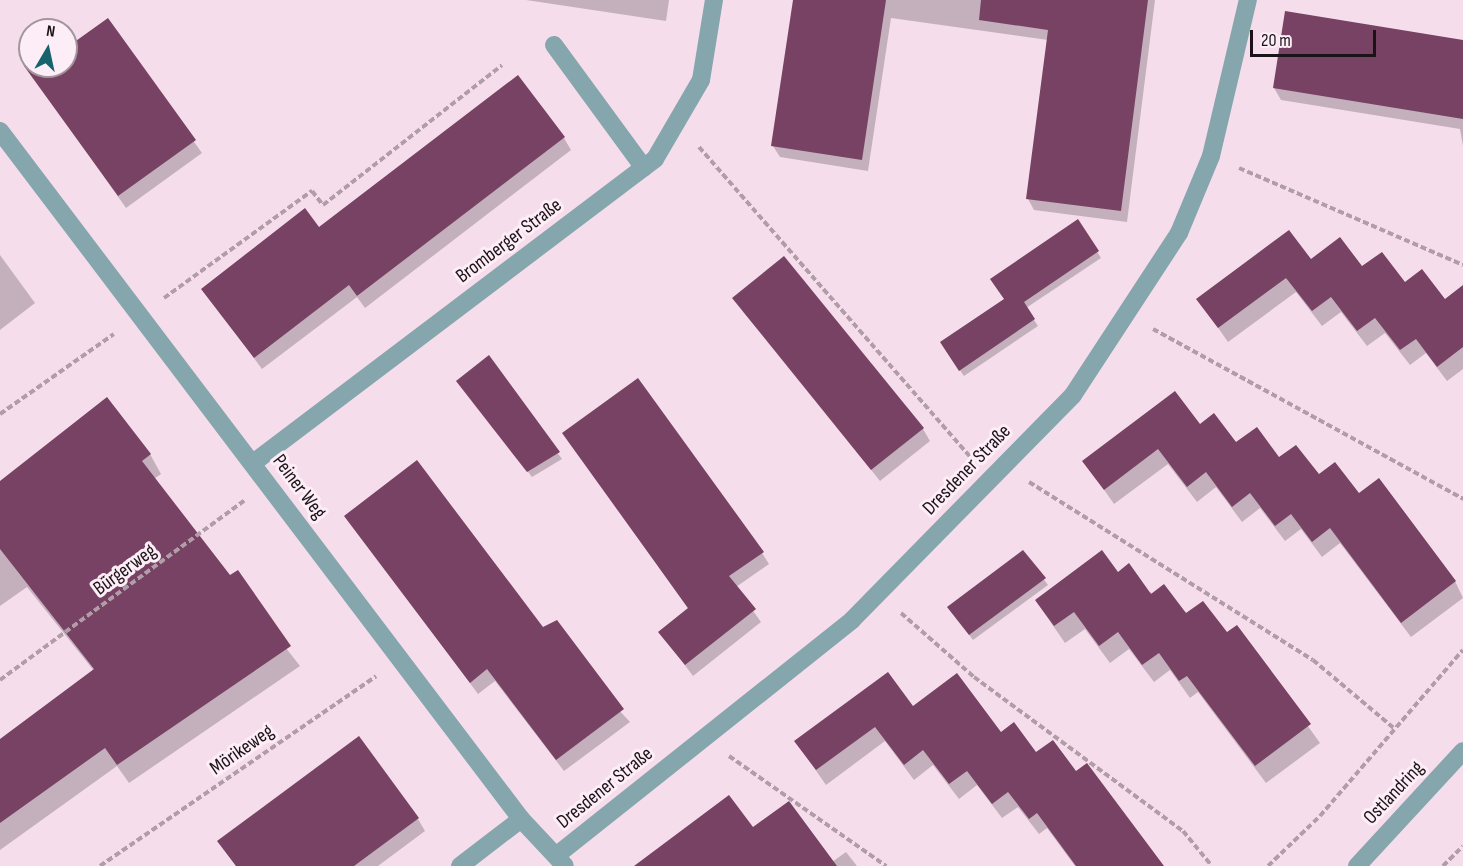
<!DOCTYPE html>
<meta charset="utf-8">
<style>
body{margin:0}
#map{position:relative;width:1463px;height:866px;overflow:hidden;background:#f6ddeb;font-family:"Sofia Sans Condensed",sans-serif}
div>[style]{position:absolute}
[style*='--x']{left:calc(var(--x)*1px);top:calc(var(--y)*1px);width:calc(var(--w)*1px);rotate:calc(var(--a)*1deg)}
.shadow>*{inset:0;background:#0003}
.building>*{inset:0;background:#774263}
.path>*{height:4px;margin-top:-2px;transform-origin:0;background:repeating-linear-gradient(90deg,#b09da7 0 6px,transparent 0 9px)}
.lane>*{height:18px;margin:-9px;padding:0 9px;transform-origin:9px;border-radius:9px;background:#84a6ac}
.street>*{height:18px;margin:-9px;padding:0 9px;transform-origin:9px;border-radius:9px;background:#84a6ac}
span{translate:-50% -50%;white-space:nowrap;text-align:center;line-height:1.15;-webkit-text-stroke:6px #fcedf6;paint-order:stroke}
.street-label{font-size:20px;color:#1b1317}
.north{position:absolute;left:18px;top:18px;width:60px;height:60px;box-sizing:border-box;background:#fcedf6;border:2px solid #a2969d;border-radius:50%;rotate:9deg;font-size:16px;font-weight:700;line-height:24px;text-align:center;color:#1b1317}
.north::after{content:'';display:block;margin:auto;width:21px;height:27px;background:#16636e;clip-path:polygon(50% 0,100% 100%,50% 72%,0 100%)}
.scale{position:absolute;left:1250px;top:30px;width:126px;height:27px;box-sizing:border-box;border:3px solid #1b1317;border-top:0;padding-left:8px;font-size:18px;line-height:21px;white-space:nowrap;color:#1b1317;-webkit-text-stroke:4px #fcedf6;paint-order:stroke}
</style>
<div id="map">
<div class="shadow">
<i style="clip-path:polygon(526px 0,669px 0,666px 21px)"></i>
<i style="clip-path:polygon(795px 0,1155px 0,1127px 222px,1034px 210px,1028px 199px,1048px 40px,891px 18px,868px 171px,780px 157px,773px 146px)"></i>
<i style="clip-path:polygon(108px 21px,202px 153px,126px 208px,32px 74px,43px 66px,66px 66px,66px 50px)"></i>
<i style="clip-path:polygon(1463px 41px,1463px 146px,1460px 129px,1281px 100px,1274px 88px)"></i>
<i style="clip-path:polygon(564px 138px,571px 150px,365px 308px,357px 297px,262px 369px,203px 289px,319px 229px)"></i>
<i style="clip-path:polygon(1078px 221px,1101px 258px,1026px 308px,1038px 326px,964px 376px,945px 349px,1006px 300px)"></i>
<i style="clip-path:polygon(0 255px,35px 303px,0 330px)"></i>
<i style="clip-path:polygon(1311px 261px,1361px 268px,1444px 301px,1463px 293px,1463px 369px,1447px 381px,1426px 353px,1410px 365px,1385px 333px,1367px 346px,1341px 312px,1322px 326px,1296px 292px,1228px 342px,1198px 299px)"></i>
<i style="clip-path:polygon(734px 298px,923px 429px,930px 441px,880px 481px)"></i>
<i style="clip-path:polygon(489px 358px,562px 459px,532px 477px,462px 387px)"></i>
<i style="clip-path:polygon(1200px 426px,1358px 495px,1455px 581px,1463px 598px,1411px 637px,1340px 543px,1322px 557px,1301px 529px,1285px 541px,1260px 508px,1242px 522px,1216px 487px,1197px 502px,1168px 464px,1114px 504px,1084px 461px)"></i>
<i style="clip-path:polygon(564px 433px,762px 553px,769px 564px,736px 587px,761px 622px,693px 676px,660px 632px,689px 610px)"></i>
<i style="clip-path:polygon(150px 454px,161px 474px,154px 479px,300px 666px,129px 783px,117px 766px,0 850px,0 740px,94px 671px,27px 587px,0 606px,0 483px)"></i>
<i style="clip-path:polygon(346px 516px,543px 628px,630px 722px,564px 771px,495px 681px,478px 694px)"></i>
<i style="clip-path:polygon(1023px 552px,1048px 585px,973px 640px,953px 613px)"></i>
<i style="clip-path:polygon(1118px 574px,1226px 635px,1237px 627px,1320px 743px,1266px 783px,1198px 692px,1190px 698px,1170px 670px,1154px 682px,1129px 649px,1110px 663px,1085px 629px,1065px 643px,1036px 601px)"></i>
<i style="clip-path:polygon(912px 708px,1000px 734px,1076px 773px,1161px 866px,1075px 866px,1047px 828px,1039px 834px,1018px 807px,1002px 818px,977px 785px,959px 799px,933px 765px,914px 780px,885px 741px,826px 785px,796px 742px)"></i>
<i style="clip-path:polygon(418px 819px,425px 831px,378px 866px,236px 866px,219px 841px)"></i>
<i style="clip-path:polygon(753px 829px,832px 862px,846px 852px,857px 866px,639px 866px)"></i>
</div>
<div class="building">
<i style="clip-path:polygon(793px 0,886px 0,862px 160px,771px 146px)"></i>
<i style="clip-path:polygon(981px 0,1148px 0,1121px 211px,1026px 199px,1048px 30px,979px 20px)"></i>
<i style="clip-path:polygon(1285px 11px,1463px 40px,1463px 119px,1273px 88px)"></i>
<i style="clip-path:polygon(108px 18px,196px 140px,118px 196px,24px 66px,66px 66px,66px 48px)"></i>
<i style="clip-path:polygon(518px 75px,565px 137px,357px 296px,349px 285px,254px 358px,201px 289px,305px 208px,319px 227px)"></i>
<i style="clip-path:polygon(1078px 219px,1099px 251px,1024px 302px,1035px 319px,959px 371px,940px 342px,1004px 299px,990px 279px)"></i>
<i style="clip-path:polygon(1289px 230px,1311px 259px,1340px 237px,1362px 266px,1382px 252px,1405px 282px,1422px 269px,1445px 299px,1463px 285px,1463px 347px,1437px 367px,1416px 339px,1400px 350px,1375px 318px,1357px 331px,1331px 297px,1312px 311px,1286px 278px,1297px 270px,1218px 328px,1196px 299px)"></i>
<i style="clip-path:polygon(784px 256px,924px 428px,871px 470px,732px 298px)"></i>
<i style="clip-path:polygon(489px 355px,560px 452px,527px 472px,456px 381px)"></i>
<i style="clip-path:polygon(638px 378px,764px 552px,729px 576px,756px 609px,685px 665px,658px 632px,688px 608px,562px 433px)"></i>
<i style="clip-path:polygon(1175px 391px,1200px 424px,1214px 413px,1236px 442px,1257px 427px,1279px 457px,1296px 445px,1319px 474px,1335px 462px,1359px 493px,1379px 478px,1456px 581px,1401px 623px,1330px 528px,1312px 542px,1291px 514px,1275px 526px,1250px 493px,1232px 507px,1206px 472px,1187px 487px,1158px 449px,1104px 490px,1082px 461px)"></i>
<i style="clip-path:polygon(107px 397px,151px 454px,142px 461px,230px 575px,238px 570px,291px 646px,117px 765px,105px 748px,0 823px,0 739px,94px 669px,0 549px,0 481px)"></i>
<i style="clip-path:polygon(417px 460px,543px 627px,557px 620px,624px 709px,556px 760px,487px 669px,470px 683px,344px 516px)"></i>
<i style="clip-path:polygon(1023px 550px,1046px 578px,969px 635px,947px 607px)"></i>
<i style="clip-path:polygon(1102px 550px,1118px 572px,1129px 563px,1151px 594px,1164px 584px,1186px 613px,1203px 601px,1227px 632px,1237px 625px,1311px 724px,1255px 766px,1187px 676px,1179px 681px,1159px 653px,1142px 665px,1118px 632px,1099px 646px,1074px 612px,1054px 626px,1035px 600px)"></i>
<i style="clip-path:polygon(888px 672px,913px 706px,957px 673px,1001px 732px,1014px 722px,1036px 752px,1053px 740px,1076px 771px,1087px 763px,1164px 866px,1076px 866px,1037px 813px,1029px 819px,1008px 792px,992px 804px,967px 771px,949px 784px,923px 750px,904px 765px,875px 727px,816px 770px,794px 741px)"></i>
<i style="clip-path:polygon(359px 736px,419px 818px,354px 866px,236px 866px,217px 841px)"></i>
<i style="clip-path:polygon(729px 795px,753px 827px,789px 801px,837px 866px,634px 866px)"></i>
</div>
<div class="path">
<i style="--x:699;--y:147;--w:412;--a:48.8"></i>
<i style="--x:1239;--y:168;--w:244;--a:23.4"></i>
<i style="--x:164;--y:298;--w:183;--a:-35.9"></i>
<i style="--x:312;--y:191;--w:18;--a:52"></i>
<i style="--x:323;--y:205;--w:227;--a:-38"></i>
<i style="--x:1153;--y:329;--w:354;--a:28.7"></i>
<i style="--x:0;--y:414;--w:139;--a:-35.1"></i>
<i style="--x:1029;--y:482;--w:335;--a:32.1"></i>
<i style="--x:1313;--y:660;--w:107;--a:40.1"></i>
<i style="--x:901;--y:613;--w:97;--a:41.2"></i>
<i style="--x:974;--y:677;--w:260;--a:36.4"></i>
<i style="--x:1183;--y:831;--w:45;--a:50.4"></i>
<i style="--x:0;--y:680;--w:303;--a:-36.3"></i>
<i style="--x:729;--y:756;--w:192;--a:35"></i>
<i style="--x:100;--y:866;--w:335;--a:-34.5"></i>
<i style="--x:1268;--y:866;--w:72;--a:-43.9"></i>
<i style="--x:1320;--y:816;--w:219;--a:-49.3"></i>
<i style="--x:1443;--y:866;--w:28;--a:-45"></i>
</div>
<div class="lane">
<i style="--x:554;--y:45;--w:152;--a:53.8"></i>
</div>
<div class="street">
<i style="--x:0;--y:131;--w:863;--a:52.86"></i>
<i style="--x:521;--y:819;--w:64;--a:46.9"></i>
<i style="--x:253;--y:463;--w:504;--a:-37.1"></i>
<i style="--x:655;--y:159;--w:91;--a:-59.8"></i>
<i style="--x:701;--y:80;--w:81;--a:-80.8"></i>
<i style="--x:557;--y:855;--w:377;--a:-38.5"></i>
<i style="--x:852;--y:620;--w:315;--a:-45.5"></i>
<i style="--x:1073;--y:395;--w:194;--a:-56.8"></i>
<i style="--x:1179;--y:233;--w:83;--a:-67.4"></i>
<i style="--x:1211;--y:156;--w:160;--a:-76.7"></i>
<i style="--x:460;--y:866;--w:77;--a:-37.6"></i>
<i style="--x:1357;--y:866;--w:156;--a:-47.3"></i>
</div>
<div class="street-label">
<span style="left:509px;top:241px;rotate:-37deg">Bromberger Straße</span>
<span style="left:967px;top:470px;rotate:-46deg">Dresdener Straße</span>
<span style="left:299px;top:487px;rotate:53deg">Peiner Weg</span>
<span style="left:125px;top:570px;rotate:-36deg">Bürgerweg</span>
<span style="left:242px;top:750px;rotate:-35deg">Mörikeweg</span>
<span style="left:605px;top:788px;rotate:-39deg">Dresdener Straße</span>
<span style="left:1394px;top:793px;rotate:-47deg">Ostlandring</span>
</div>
<div class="north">N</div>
<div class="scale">20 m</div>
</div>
